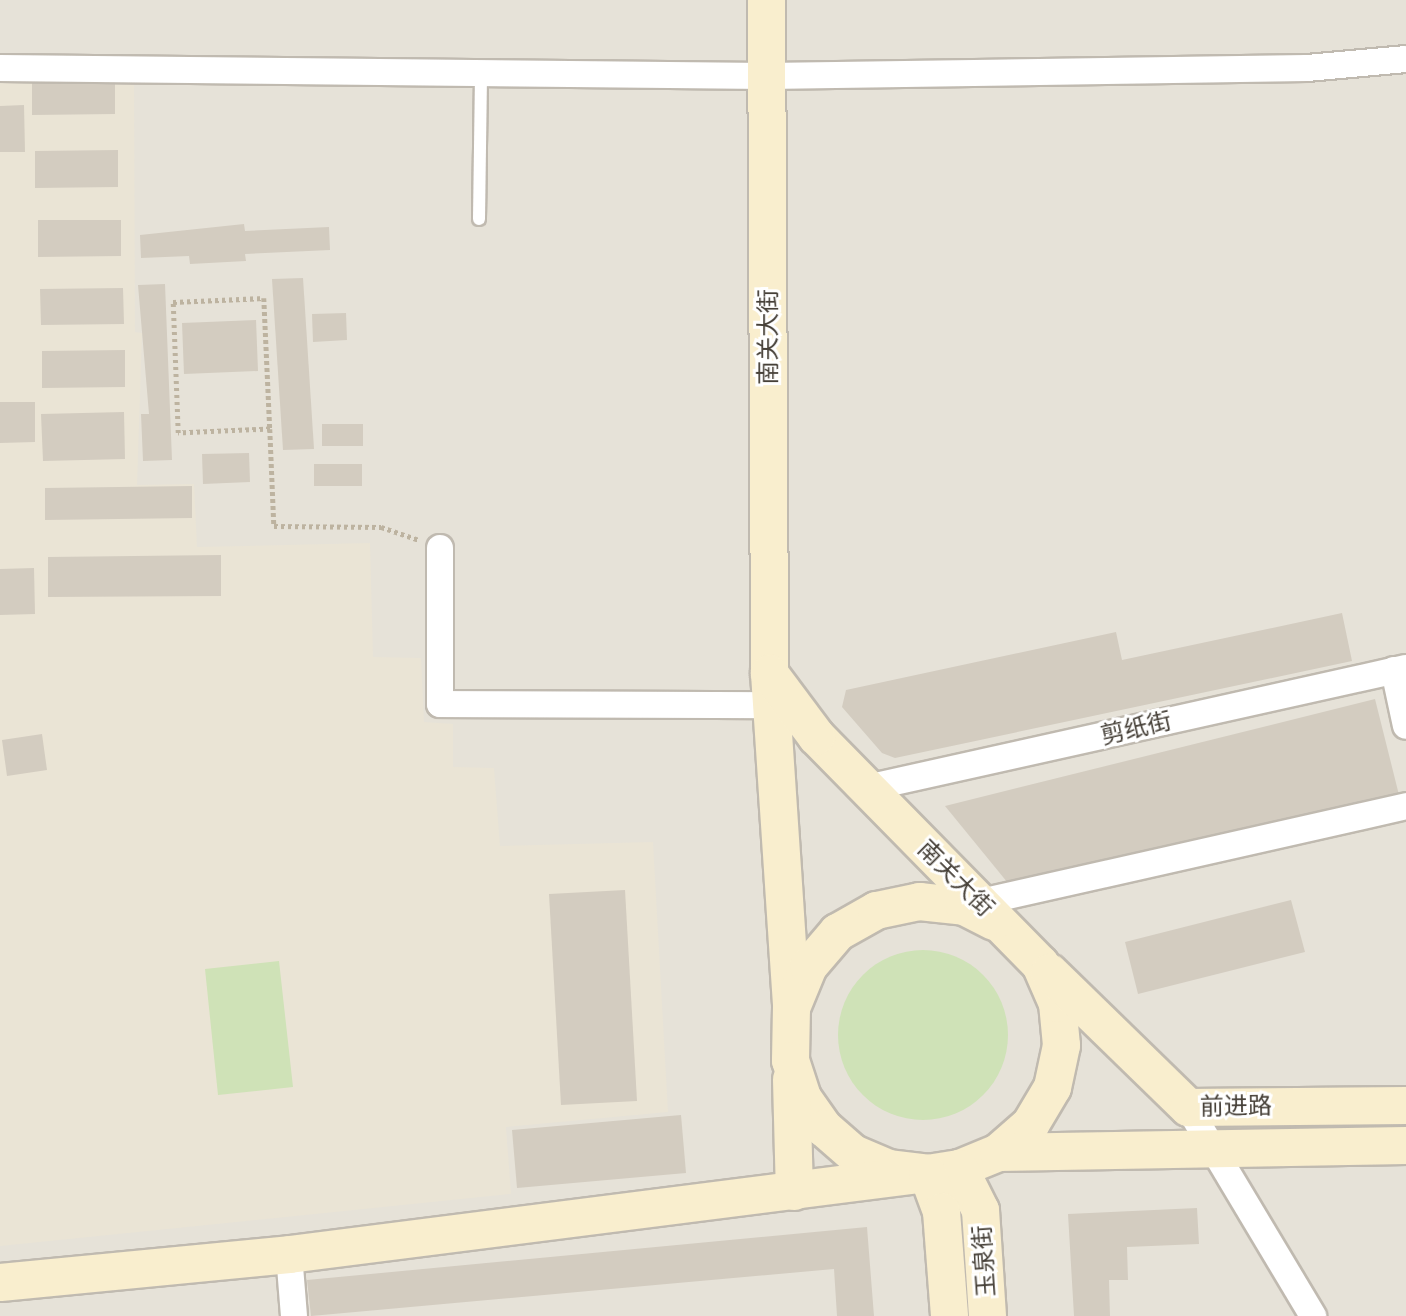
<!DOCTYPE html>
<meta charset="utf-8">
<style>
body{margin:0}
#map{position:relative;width:1406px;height:1316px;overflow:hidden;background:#f3f0e9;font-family:Mulish,"Noto Sans SC",sans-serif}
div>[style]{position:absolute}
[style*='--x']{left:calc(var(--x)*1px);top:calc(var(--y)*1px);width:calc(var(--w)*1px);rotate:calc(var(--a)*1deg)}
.residential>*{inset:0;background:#e6e2d8}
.education>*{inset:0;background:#eae4d5}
.green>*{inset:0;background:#cfe2b7}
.round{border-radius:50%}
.building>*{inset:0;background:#d3ccc0}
.path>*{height:4.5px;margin-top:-2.25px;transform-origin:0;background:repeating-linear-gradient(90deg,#bdb3a0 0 3.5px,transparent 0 7px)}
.roads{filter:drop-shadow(2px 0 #c0bab0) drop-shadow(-2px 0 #c0bab0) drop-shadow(0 2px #c0bab0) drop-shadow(0 -2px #c0bab0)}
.lane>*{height:12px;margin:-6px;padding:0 6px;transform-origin:6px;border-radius:6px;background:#fff}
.street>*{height:26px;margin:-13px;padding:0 13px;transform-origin:13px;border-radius:13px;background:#fff}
.secondary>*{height:37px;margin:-18.5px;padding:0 18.5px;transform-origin:18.5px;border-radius:18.5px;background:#f9eece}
span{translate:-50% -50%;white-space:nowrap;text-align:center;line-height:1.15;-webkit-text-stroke:6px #fff;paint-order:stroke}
.street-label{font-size:24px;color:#464038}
</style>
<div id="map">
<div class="residential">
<i style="clip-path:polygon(0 0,1406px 0,1406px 1316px,0 1316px)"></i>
</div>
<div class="education">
<i style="clip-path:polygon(0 76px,134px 76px,135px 332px,142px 333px,137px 485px,194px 484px,197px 547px,370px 543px,373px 657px,421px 658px,424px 722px,453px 724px,453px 767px,494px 768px,500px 846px,653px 842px,668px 1112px,506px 1127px,511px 1194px,0 1246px)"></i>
</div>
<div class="green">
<i class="round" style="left:838px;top:950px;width:170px;height:170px"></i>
<i style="clip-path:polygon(279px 961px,293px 1087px,218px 1095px,205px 969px)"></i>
</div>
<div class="building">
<i style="clip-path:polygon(115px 77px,115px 114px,32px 115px,32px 79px)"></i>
<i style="clip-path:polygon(24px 105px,25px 152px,0 152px,0 106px)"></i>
<i style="clip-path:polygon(118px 150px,118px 187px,35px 188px,35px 151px)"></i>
<i style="clip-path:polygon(38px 220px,121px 220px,121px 256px,38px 257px)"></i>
<i style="clip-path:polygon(244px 224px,245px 231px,329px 227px,330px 250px,245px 254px,246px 261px,190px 264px,189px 256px,141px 258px,140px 235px)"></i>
<i style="clip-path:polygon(303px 278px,314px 449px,283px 450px,272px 279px)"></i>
<i style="clip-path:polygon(165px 284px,172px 460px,143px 461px,141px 414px,149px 414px,138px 285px)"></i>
<i style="clip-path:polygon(123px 288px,124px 324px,41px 325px,40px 289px)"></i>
<i style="clip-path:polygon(346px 313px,347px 340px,313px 342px,312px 314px)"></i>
<i style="clip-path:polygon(256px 320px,258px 371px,184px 374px,182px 323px)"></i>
<i style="clip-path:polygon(125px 350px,125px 387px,42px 388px,42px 351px)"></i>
<i style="clip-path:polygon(0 402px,35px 402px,35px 442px,0 443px)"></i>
<i style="clip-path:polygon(124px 412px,125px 459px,43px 461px,41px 414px)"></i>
<i style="clip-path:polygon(322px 424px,363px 424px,363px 446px,322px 446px)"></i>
<i style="clip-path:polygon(249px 453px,250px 482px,203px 484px,202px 454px)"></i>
<i style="clip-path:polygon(314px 464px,362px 464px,362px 486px,314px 486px)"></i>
<i style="clip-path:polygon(192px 486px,192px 518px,45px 520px,45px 488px)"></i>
<i style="clip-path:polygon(221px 555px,221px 596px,48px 597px,48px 557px)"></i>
<i style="clip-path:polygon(34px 568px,35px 614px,0 615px,0 569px)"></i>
<i style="clip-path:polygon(1342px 613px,1352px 661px,895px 758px,882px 753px,842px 707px,846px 690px,1116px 632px,1122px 660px)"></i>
<i style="clip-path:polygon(1375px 699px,1399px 795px,1012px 888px,945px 806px)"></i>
<i style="clip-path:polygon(42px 734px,47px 770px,7px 776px,2px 740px)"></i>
<i style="clip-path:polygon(625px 890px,637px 1101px,561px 1105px,549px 894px)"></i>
<i style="clip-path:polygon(1291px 900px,1305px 952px,1138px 994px,1125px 942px)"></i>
<i style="clip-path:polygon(681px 1115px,686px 1173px,517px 1188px,512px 1130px)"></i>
<i style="clip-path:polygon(1197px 1208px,1199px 1244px,1127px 1247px,1128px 1280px,1109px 1280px,1110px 1316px,1074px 1316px,1068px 1214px)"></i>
<i style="clip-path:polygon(867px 1227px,874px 1316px,837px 1316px,834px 1269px,311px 1316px,307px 1280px)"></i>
</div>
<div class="path">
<i style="--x:264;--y:298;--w:131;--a:87.4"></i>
<i style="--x:270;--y:429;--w:92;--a:177.5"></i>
<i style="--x:178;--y:433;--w:131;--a:-92.2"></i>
<i style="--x:173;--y:302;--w:91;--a:-2.5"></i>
<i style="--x:270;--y:429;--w:97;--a:87.6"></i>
<i style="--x:274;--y:526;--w:107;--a:0.5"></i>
<i style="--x:381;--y:527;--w:40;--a:18.9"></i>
</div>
<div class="roads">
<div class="lane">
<i style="--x:479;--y:219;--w:146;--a:-89.2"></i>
</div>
<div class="street">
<i style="--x:0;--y:68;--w:767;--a:0.6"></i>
<i style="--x:767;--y:76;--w:540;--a:-0.85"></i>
<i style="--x:1307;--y:68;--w:99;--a:-5.2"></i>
<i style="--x:440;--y:548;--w:156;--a:90"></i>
<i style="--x:440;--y:704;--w:331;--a:0.2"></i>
<i style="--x:1394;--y:670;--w:57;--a:77.9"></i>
<i style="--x:867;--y:788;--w:552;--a:-12.55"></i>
<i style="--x:981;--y:902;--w:436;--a:-12.7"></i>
<i style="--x:1188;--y:1107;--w:244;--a:59.1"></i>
<i style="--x:289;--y:1254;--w:62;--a:85.4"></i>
</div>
<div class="secondary">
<i style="--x:766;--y:0;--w:673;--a:89.74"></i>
<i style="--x:769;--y:673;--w:335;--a:86.2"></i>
<i style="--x:791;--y:1007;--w:53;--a:91.1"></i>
<i style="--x:790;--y:1060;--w:39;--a:72"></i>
<i style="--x:802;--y:1097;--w:38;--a:55"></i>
<i style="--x:824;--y:1128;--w:38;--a:41"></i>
<i style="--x:853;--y:1153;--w:39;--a:23"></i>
<i style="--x:889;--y:1168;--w:38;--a:7"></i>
<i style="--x:927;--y:1173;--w:32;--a:-9"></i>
<i style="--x:959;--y:1168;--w:42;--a:-22.3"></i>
<i style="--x:998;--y:1152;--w:43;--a:-41.2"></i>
<i style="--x:1030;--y:1124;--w:43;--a:-59.3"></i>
<i style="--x:1052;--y:1087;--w:43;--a:-77.9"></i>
<i style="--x:1061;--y:1045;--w:42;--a:-95.4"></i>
<i style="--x:1057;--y:1003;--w:43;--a:-113.6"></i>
<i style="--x:1040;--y:964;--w:320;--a:-134.5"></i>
<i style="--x:816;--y:736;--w:79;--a:-126.7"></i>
<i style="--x:1049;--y:972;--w:194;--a:44.2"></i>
<i style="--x:1188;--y:1107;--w:218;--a:-0.5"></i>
<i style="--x:792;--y:1005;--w:42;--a:-67.7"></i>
<i style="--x:808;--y:966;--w:45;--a:-49.5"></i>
<i style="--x:837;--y:932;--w:45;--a:-29.4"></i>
<i style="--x:876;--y:910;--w:44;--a:-11.8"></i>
<i style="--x:919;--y:901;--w:45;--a:6.3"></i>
<i style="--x:964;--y:906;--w:33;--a:27"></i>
<i style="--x:791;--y:1079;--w:112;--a:88.5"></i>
<i style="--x:998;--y:1152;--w:408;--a:-1"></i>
<i style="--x:959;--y:1168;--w:47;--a:63.4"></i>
<i style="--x:980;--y:1210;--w:106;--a:86.2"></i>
<i style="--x:0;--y:1282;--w:290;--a:-5.5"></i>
<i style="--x:289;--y:1254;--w:643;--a:-7.24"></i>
<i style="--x:927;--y:1173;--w:40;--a:69.8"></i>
<i style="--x:941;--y:1211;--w:105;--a:85.6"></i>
</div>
</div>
<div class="street-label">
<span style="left:768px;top:337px;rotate:-90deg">南关大街</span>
<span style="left:1136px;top:728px;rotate:-13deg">剪纸街</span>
<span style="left:956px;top:878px;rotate:45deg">南关大街</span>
<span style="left:1236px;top:1106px;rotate:-1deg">前进路</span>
<span style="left:984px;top:1261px;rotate:-94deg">玉泉街</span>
</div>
</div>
